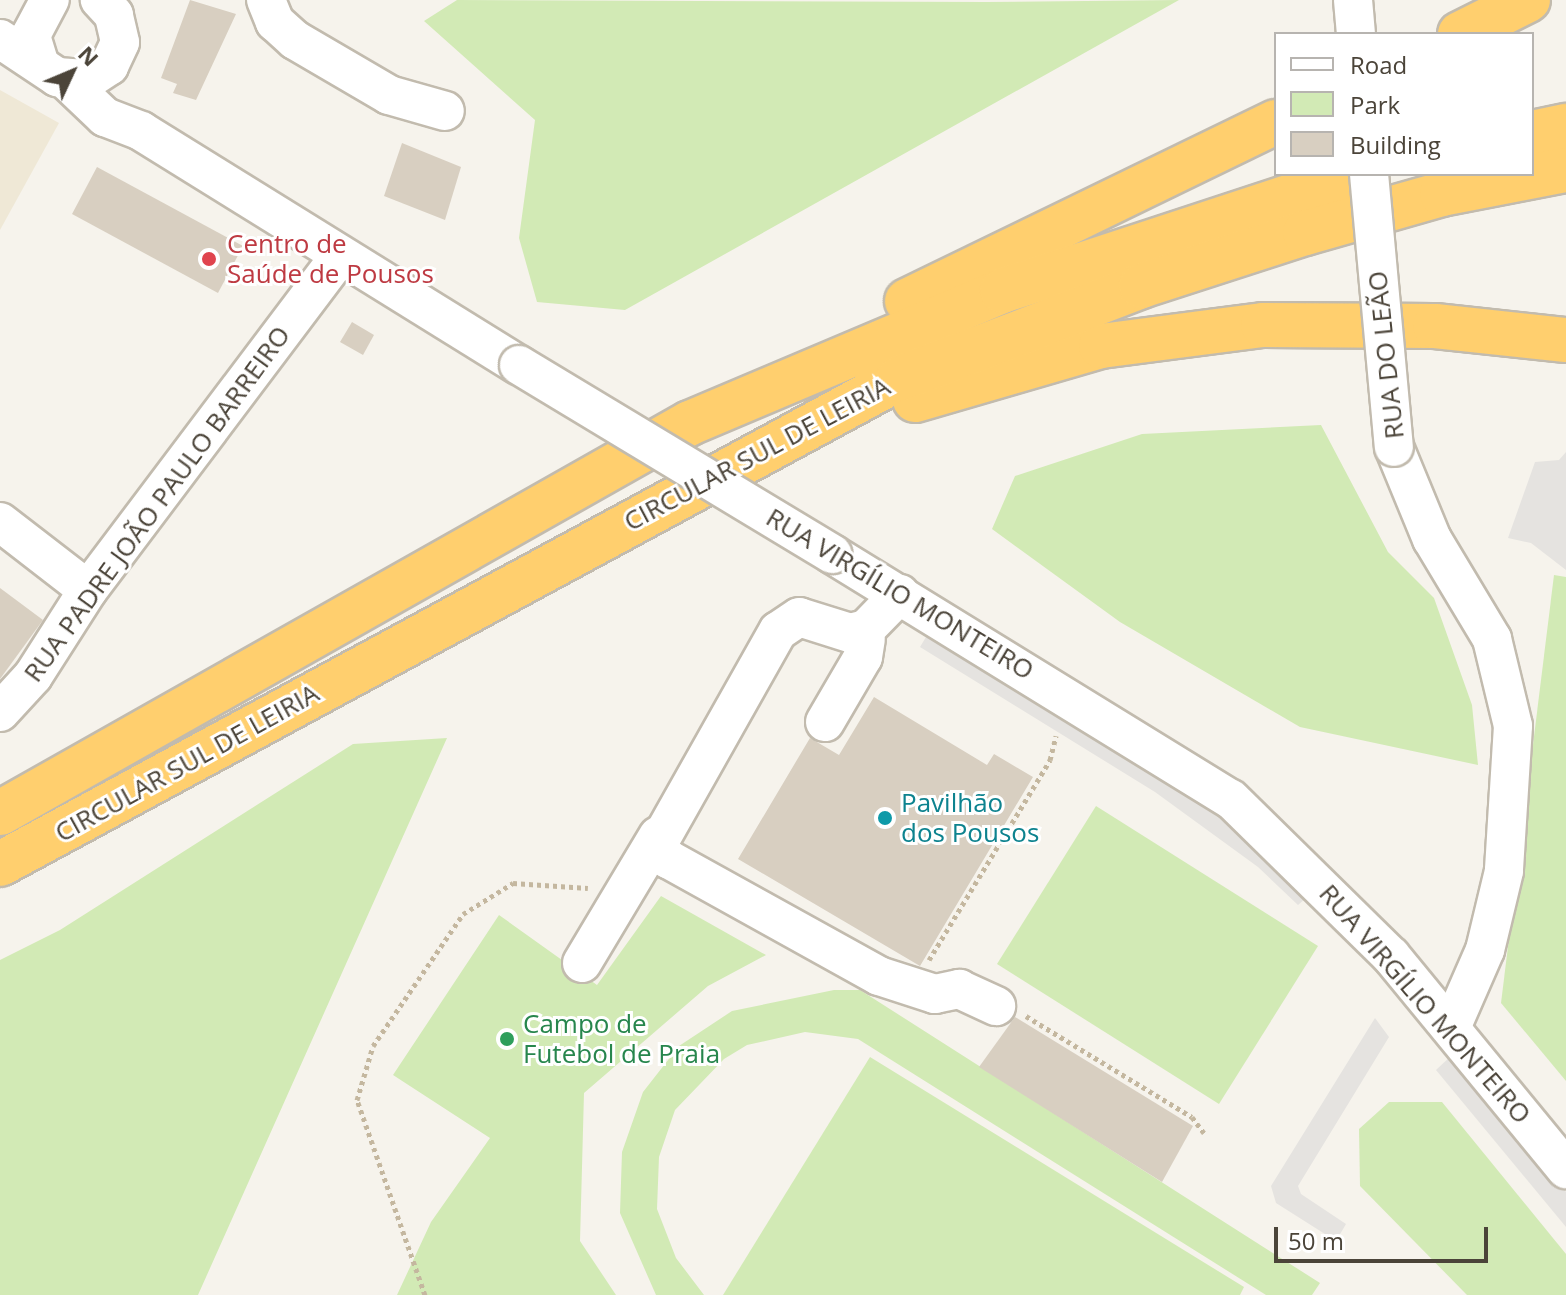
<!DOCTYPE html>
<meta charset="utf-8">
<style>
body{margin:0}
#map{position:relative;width:1566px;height:1295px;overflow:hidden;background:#f6f3ec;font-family:"Open Sans",sans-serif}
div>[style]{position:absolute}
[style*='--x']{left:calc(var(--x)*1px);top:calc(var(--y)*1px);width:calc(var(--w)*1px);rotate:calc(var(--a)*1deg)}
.education>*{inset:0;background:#efe8d6}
.green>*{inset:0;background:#d2eab5}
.parking>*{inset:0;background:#e5e3e0}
.building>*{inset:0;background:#d8cfc1}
.path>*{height:5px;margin-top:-2.5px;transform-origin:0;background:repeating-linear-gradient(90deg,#c4b79f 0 4px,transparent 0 8px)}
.roads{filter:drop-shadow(2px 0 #c2bbae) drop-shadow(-2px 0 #c2bbae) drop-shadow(0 2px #c2bbae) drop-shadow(0 -2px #c2bbae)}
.minor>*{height:38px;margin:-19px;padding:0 19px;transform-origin:19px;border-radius:19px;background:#fff}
.highway>*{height:44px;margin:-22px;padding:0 22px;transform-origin:22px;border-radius:22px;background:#ffcf6e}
.bridges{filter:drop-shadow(2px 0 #c2bbae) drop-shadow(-2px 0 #c2bbae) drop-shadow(0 2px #c2bbae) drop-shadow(0 -2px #c2bbae)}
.minor-bridge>*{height:38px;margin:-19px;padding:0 19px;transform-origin:19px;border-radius:19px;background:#fff}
.dots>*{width:22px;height:22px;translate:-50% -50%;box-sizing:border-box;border:4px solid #fff;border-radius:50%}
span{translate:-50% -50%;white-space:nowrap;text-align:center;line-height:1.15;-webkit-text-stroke:6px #fff;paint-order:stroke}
.health-label{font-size:26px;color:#be3a42}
.left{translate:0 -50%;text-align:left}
.street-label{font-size:26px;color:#4b4439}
.culture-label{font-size:26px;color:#0d838f}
.leisure-label{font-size:26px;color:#27864d}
.legend{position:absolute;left:1274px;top:32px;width:260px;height:144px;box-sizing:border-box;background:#fff;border:2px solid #b7b4b0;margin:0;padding:10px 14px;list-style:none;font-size:24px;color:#4b4439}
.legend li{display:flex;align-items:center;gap:16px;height:40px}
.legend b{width:40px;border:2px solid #b7b4b0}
.north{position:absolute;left:32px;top:32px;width:80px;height:80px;-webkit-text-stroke:6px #fff;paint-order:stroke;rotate:46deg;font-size:22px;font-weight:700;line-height:32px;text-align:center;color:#4b4439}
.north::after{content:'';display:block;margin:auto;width:28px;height:36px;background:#4b4439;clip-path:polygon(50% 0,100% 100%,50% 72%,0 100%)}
.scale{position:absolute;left:1274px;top:1227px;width:214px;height:36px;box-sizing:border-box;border:4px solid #4b4439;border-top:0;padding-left:10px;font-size:24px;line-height:28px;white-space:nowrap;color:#4b4439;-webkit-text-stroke:6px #fff;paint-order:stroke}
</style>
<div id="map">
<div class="education">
<i style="clip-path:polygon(0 90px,59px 123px,0 230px)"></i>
</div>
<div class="green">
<i style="clip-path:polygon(457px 0,986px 2px,1179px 0,625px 310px,537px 302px,519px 238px,535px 120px,424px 21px)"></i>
<i style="clip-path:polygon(1321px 425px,1388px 552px,1434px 598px,1472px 705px,1478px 765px,1300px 727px,1120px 622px,992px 529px,1015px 476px,1142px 434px)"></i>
<i style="clip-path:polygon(1554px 575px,1566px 577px,1566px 1081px,1501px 1003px)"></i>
<i style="clip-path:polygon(447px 738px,198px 1295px,0 1295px,0 960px,60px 930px,353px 744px)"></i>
<i style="clip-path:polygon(1096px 806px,1318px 946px,1219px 1104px,997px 964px)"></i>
<i style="clip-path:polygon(661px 896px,766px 955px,708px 986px,584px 1093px,580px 1241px,616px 1295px,397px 1295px,431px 1222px,490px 1138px,393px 1075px,499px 915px,597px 985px)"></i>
<i style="clip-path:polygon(834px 990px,860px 990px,1320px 1283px,1312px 1295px,1266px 1295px,858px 1039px,805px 1032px,747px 1045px,724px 1059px,675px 1110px,659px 1157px,657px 1209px,676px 1258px,704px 1295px,656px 1295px,620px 1213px,622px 1152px,643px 1092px,679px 1046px,732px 1011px)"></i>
<i style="clip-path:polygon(870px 1057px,1244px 1287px,1240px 1295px,723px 1295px)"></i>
<i style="clip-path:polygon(1389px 1102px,1442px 1102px,1566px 1254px,1566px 1295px,1467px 1295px,1360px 1186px,1359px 1129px)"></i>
</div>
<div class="parking">
<i style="clip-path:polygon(1566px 452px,1566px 570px,1531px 543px,1508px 538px,1535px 462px,1559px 460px)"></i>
<i style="clip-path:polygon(932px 627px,1196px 794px,1313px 892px,1298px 905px,1258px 867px,1155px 792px,920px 647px)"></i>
<i style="clip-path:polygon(1375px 1018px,1389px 1037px,1298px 1186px,1301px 1194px,1346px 1224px,1336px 1241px,1276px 1203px,1271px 1186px)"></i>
<i style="clip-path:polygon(1452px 1055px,1566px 1192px,1566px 1227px,1436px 1070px)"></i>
</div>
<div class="building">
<i style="clip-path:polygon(190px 0,236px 14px,196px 100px,173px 93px,177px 84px,161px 78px)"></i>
<i style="clip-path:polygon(402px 143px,461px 167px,445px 220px,384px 196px)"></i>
<i style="clip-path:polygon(97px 167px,243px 246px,218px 293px,72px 214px)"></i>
<i style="clip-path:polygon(352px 322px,374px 335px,363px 355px,340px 342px)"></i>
<i style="clip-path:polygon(0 588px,43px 620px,0 679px)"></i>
<i style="clip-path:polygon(874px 697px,987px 765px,994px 754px,1033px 777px,920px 966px,738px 859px,810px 738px,839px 755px)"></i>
<i style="clip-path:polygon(1015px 1017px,1193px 1126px,1162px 1182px,979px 1067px)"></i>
</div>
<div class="path">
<i style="--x:929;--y:960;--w:234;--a:-58.8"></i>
<i style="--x:1050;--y:760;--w:25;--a:-76"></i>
<i style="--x:1026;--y:1016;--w:194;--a:31.3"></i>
<i style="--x:1192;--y:1117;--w:20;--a:53"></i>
<i style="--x:425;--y:1295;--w:207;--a:-109.2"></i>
<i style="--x:357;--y:1100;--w:56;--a:-73.5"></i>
<i style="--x:373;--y:1046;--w:160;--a:-55.7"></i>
<i style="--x:463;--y:914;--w:59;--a:-31.8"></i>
<i style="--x:513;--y:883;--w:75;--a:3.8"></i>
</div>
<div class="roads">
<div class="minor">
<i style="--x:266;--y:0;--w:24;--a:68"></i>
<i style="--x:275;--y:22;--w:27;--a:42"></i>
<i style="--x:295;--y:40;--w:109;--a:30.3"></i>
<i style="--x:389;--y:95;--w:58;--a:15.9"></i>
<i style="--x:1353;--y:0;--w:34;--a:85"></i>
<i style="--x:0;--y:39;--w:69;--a:33.7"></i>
<i style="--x:57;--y:77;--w:32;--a:4"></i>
<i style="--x:89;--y:79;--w:24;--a:-33"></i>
<i style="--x:109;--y:66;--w:26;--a:-65"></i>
<i style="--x:120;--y:42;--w:28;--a:-103"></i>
<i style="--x:114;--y:15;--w:21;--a:-133"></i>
<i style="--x:39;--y:62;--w:28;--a:-107"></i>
<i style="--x:31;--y:35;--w:40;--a:-62"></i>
<i style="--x:66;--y:80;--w:54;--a:43.5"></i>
<i style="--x:105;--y:117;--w:39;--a:21"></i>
<i style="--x:141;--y:131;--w:445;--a:31.8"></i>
<i style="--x:1394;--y:447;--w:100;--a:67.6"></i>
<i style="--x:1432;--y:539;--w:117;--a:59"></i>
<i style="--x:1492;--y:639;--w:89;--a:76.4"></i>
<i style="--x:1513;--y:726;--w:145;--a:93.6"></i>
<i style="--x:1504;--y:871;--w:81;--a:103.5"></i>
<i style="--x:1485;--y:950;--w:85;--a:113.6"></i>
<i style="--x:0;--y:522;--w:111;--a:37.7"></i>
<i style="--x:832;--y:554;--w:468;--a:31.6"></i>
<i style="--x:1231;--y:799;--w:224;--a:44.5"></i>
<i style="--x:1391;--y:956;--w:276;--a:50.6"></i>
<i style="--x:900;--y:594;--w:49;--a:134.2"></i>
<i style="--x:866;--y:629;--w:16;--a:166"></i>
<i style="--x:850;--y:633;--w:53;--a:-162.6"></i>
<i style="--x:799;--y:617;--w:25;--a:146"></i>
<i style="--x:778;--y:631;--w:247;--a:119.4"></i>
<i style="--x:657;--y:846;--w:17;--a:50"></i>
<i style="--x:668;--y:859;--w:241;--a:29"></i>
<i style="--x:879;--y:976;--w:59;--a:17.8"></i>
<i style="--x:935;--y:994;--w:25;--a:-12"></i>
<i style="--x:959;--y:989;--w:41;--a:24.7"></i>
<i style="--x:0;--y:712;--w:49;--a:-47.5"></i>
<i style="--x:33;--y:676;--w:102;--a:-57.4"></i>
<i style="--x:88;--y:590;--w:419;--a:-53"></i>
<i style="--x:825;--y:722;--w:75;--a:-59.7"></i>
<i style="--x:863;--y:657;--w:18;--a:-81"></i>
<i style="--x:582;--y:963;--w:148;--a:-59.1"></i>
</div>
<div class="highway">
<i style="--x:1460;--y:34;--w:76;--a:-26.6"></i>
<i style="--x:1532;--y:133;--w:35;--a:-12"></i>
<i style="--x:907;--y:301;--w:410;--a:-25.9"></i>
<i style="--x:915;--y:400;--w:194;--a:-16.2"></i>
<i style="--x:1101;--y:346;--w:163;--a:-7.4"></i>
<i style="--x:1263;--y:325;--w:172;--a:0.3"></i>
<i style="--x:1435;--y:326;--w:132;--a:6.1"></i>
<i style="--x:0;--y:813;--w:793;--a:-29.48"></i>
<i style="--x:690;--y:423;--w:339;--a:-22.9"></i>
<i style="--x:1002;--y:291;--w:374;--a:-18.2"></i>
<i style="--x:0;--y:864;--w:1021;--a:-28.37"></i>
<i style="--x:898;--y:379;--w:260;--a:-20.9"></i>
<i style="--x:1141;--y:286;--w:172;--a:-17.9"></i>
<i style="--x:1305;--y:233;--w:142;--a:-15.9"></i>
<i style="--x:1442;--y:194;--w:126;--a:-11"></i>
</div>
</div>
<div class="bridges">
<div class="minor-bridge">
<i style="--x:1369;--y:174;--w:274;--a:84.8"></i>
<i style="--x:519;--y:365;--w:366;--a:31.1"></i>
</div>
</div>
<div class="dots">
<i style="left:209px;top:259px;background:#e0444e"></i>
<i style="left:885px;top:818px;background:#0f9aa8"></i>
<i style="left:507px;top:1039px;background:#2e9e5b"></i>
</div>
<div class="health-label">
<span class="left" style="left:227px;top:259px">Centro de<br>Saúde de Pousos</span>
</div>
<div class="street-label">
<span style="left:1386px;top:355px;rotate:-96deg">RUA DO LEÃO</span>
<span style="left:757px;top:454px;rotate:-28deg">CIRCULAR SUL DE LEIRIA</span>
<span style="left:157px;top:504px;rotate:-54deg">RUA PADRE JOÃO PAULO BARREIRO</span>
<span style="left:900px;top:594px;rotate:31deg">RUA VIRGÍLIO MONTEIRO</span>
<span style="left:187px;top:763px;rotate:-29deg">CIRCULAR SUL DE LEIRIA</span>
<span style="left:1425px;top:1004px;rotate:49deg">RUA VIRGÍLIO MONTEIRO</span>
</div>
<div class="culture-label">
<span class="left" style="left:901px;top:818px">Pavilhão<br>dos Pousos</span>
</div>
<div class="leisure-label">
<span class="left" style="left:523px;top:1039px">Campo de<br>Futebol de Praia</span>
</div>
<ul class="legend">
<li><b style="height:10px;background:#fff"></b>Road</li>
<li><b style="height:22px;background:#d2eab5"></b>Park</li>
<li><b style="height:22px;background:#d8cfc1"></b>Building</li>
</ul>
<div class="north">N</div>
<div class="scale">50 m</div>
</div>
